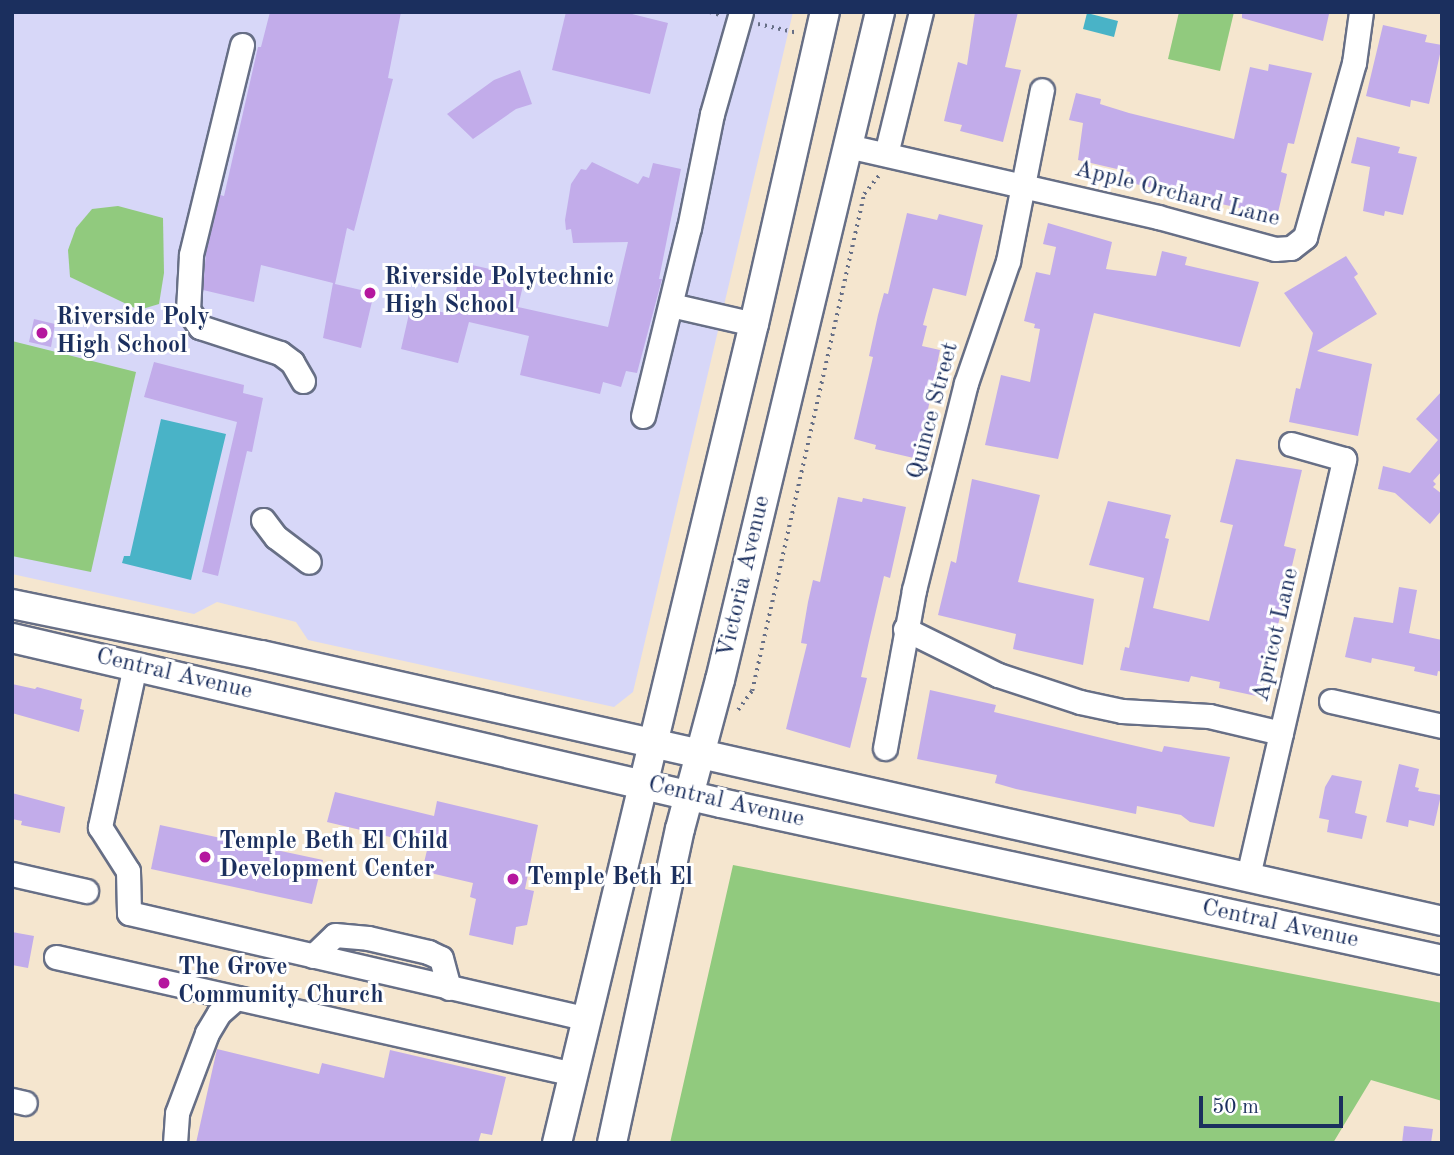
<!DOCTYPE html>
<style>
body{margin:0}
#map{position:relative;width:1454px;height:1155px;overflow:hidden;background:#f5e6cf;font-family:"Old Standard TT",serif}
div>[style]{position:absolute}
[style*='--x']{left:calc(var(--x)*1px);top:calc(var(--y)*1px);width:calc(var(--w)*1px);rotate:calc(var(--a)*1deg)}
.built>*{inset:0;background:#d7d7f8}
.green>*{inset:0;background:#91ca7e}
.water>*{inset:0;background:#49b3c7}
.building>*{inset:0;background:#c2acea}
.path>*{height:3.5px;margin-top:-1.75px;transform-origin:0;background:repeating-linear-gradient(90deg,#676f86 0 2px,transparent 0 7px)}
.roads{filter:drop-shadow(2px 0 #676f86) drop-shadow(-2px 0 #676f86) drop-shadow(0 2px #676f86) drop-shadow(0 -2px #676f86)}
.minor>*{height:23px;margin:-11.5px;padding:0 11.5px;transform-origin:11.5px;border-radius:11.5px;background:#fff}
.major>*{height:28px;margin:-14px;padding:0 14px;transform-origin:14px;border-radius:14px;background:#fff}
.dots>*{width:19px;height:19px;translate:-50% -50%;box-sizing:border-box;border:4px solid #fff;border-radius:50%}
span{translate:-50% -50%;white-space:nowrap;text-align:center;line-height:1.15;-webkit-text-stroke:6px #fff;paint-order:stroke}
.street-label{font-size:24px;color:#1b2f5e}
.poi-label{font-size:24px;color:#1b2f5e;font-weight:700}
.left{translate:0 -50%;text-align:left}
.frame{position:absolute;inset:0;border:14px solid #1b2f5e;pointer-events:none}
.scale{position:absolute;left:1199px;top:1096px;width:144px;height:32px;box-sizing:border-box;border:4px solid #1b2f5e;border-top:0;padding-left:9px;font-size:21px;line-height:24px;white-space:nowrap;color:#1b2f5e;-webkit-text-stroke:5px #fff;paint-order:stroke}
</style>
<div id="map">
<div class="built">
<i style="clip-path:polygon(12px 12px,793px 12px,633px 692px,614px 707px,308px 640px,296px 622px,217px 602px,194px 614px,12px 574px)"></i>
</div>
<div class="green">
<i style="clip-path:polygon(1179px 12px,1234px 12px,1220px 71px,1168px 59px)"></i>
<i style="clip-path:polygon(118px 206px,163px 218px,164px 273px,159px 304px,139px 310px,70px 277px,68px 250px,76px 228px,92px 209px)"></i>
<i style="clip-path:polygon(12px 341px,136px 372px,91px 572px,12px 556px)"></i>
<i style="clip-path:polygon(733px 865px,1442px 1003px,1442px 1101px,1371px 1080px,1333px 1143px,670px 1143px)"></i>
</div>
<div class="water">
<i style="clip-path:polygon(1087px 13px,1118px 21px,1114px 37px,1083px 29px)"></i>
<i style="clip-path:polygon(161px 419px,226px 434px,191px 580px,122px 563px,124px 556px,130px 556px)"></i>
</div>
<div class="building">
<i style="clip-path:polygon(270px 12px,401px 12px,388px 78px,393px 79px,354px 231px,347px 228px,335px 284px,374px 293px,361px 348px,323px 338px,333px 283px,261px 265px,254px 302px,203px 290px,206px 252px,220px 195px,224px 196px,258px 47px,261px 47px)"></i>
<i style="clip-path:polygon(566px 12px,624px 12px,668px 23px,650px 94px,552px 70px)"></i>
<i style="clip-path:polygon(975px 12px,1018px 12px,1005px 67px,1021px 70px,1003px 142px,960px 131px,962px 125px,944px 121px,958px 62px,967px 65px)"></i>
<i style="clip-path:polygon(1242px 12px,1321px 12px,1329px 14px,1323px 41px,1242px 18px)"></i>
<i style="clip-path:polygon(1383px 25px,1427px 35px,1425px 42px,1442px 45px,1429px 104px,1411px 100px,1410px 107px,1366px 96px)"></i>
<i style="clip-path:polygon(1269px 64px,1312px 73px,1294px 144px,1288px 143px,1281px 172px,1287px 174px,1277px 217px,1127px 182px,1130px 172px,1078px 160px,1083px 123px,1069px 120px,1076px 93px,1101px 99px,1100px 104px,1129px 113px,1234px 139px,1250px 67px,1268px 71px)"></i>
<i style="clip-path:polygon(520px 70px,532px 104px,516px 109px,473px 139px,447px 114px,494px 80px)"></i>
<i style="clip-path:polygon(1357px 137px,1400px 147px,1398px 153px,1417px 157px,1403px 215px,1385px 211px,1384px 216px,1363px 211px,1370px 167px,1351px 163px)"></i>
<i style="clip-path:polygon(592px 162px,638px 184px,643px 176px,649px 178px,653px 163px,681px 169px,659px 279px,662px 279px,637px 373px,626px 371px,621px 387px,603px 382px,600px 394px,520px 375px,529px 336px,469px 322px,458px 363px,401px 349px,411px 305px,450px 314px,463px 263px,525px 277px,518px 307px,608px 327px,628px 242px,573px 243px,571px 229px,566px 230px,565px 220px,571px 184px,581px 169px,586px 170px)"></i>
<i style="clip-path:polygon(907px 213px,937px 220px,939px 214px,983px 225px,966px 296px,933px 288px,923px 325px,927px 326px,922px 346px,940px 350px,918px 459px,875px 449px,876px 445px,854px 439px,873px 357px,869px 356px,878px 315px,884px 293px,888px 294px)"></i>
<i style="clip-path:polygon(1048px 223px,1112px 242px,1106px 269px,1156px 276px,1162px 251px,1187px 257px,1185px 265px,1259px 282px,1240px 347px,1094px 313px,1058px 459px,985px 445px,1001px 375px,1030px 382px,1040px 329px,1034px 328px,1035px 324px,1024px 321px,1036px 272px,1050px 275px,1056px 247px,1043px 244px)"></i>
<i style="clip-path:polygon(1346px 256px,1358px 274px,1354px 277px,1377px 314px,1317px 351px,1372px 364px,1358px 436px,1289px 422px,1296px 388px,1300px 389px,1313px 333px,1284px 293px)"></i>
<i style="clip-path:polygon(34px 319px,55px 324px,51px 347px,29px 342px)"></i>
<i style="clip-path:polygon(154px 362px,244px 385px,243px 393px,263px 398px,252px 452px,247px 451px,218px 576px,202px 572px,237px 422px,144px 397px)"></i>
<i style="clip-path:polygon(1442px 391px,1442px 471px,1433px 481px,1436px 484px,1433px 487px,1442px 494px,1442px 510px,1430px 524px,1395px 493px,1378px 489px,1383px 466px,1410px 473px,1438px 440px,1416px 419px)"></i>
<i style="clip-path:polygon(1236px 459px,1302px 470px,1284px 546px,1296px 549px,1261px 697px,1219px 688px,1220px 682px,1191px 676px,1189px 682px,1120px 670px,1125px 647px,1129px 648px,1144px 578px,1089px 565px,1108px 501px,1171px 515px,1165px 538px,1169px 539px,1153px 608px,1209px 621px,1233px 525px,1220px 522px)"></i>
<i style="clip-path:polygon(972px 479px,1040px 495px,1018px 582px,1094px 599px,1083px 665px,1013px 649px,1016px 634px,938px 615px,951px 561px,956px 563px)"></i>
<i style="clip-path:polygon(838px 497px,862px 502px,863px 498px,906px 507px,890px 578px,884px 576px,869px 641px,861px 677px,867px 678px,850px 748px,786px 729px,807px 644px,801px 643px,808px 602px,813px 580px,820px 582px)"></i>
<i style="clip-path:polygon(1399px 587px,1417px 590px,1409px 633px,1442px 640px,1442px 672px,1438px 671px,1437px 676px,1414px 671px,1415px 667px,1372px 658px,1371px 663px,1345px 657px,1354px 617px,1393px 623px)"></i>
<i style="clip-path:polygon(12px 684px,35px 689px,37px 687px,82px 699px,80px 709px,84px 710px,79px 732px,12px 713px)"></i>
<i style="clip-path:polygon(930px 690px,996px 705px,994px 712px,1110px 740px,1162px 752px,1164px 746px,1230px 757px,1214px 827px,1190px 822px,1181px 815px,1137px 806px,1136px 814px,1016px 789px,995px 783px,997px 775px,917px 759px)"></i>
<i style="clip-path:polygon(1399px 764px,1419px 769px,1415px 787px,1419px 788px,1418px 791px,1441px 795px,1434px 826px,1409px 820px,1408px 827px,1386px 822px)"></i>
<i style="clip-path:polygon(1332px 775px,1362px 781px,1355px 813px,1367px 816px,1362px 839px,1327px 832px,1329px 820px,1319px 818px,1325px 787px)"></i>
<i style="clip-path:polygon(335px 792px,434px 816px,437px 801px,538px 825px,525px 889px,534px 891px,527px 925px,516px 927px,513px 945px,469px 935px,476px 899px,470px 897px,473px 883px,422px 871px,428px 846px,327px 822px)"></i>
<i style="clip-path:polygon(12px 793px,65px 807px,60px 833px,21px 825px,22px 821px,12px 819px)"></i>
<i style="clip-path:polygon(160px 825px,323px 860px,312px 904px,151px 869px)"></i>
<i style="clip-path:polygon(12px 932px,34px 936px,28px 968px,12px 965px)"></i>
<i style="clip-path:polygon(217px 1049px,319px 1074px,322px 1063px,384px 1078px,390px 1050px,506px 1077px,492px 1135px,481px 1133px,478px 1143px,196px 1143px)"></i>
<i style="clip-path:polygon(1404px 1126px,1433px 1129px,1431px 1143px,1402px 1143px)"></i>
</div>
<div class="path">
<i style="--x:710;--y:12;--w:10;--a:17"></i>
<i style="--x:758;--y:24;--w:41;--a:12.7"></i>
<i style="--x:738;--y:710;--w:24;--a:-54"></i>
<i style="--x:752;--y:691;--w:509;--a:-77.3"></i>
<i style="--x:864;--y:194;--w:26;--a:-51"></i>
</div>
<div class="roads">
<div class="minor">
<i style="--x:242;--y:45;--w:216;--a:103.7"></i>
<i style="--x:191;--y:255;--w:55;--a:93.1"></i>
<i style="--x:188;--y:310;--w:21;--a:55"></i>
<i style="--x:200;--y:327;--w:84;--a:18"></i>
<i style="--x:280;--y:353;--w:15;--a:37"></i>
<i style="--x:292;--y:362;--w:22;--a:60"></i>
<i style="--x:848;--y:146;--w:318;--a:12.9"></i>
<i style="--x:1158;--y:217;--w:121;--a:15.3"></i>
<i style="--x:1275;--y:249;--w:16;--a:-4"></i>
<i style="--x:1291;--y:248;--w:18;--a:-38"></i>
<i style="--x:1305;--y:237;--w:181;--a:-74.3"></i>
<i style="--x:1354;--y:63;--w:51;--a:-82.2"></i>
<i style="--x:886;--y:154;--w:146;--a:-76.2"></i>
<i style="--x:671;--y:305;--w:85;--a:12.9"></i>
<i style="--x:643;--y:416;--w:194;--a:-76.3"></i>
<i style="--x:689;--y:228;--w:116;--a:-78.6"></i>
<i style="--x:712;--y:114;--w:106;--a:-74.1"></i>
<i style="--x:263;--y:520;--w:21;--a:53"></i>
<i style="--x:276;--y:537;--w:41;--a:37.1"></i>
<i style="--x:905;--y:629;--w:104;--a:26.3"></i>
<i style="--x:998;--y:675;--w:86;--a:18.2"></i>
<i style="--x:1080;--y:702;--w:43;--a:12.1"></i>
<i style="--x:1122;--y:711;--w:87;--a:3.3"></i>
<i style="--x:1209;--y:716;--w:74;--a:13.3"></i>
<i style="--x:135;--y:666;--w:165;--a:102.3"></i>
<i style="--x:100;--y:827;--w:52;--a:57.5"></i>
<i style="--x:128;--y:871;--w:42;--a:88.6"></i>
<i style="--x:129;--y:913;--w:470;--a:13"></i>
<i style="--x:1331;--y:701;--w:114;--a:12.7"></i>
<i style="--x:885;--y:748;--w:161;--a:-79.6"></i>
<i style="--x:914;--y:590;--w:213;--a:-75.9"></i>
<i style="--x:966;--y:383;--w:129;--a:-71"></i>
<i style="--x:1008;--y:261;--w:174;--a:-78.8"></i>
<i style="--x:12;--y:874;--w:76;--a:12.9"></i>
<i style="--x:1248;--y:876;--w:428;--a:-77"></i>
<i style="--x:1344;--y:459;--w:55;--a:-164.2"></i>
<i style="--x:313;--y:956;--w:30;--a:-44"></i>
<i style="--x:335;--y:935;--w:33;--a:5"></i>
<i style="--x:368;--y:938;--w:62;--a:13.1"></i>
<i style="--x:428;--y:952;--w:14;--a:25"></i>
<i style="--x:441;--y:958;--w:31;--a:75"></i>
<i style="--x:56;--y:957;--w:531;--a:12.73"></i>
<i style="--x:12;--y:1100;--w:13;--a:13"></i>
<i style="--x:175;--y:1143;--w:30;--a:-86"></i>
<i style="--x:177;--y:1113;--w:85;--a:-69.4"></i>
<i style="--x:207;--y:1033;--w:23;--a:-59"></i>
<i style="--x:219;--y:1013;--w:23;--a:-41"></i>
</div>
<div class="major">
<i style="--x:12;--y:604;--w:254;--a:11.6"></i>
<i style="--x:261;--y:655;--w:1211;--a:12.69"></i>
<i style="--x:12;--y:638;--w:728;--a:13.1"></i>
<i style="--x:721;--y:803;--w:738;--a:12.28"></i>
<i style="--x:557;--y:1143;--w:842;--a:-76.48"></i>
<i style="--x:754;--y:324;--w:320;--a:-77.2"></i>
<i style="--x:612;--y:1143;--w:321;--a:-77.8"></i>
<i style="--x:680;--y:829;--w:154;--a:-75"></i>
<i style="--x:720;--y:680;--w:687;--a:-76.53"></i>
</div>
</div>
<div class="dots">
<i style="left:370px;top:293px;background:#b5179e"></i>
<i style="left:42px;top:333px;background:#b5179e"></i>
<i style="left:205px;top:857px;background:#b5179e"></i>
<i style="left:513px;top:879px;background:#b5179e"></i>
<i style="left:164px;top:983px;background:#b5179e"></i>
</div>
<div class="street-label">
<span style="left:1177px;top:195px;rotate:14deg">Apple Orchard Lane</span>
<span style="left:934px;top:411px;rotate:-75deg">Quince Street</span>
<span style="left:745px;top:577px;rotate:-77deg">Victoria Avenue</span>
<span style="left:1277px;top:635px;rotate:-77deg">Apricot Lane</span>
<span style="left:174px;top:675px;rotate:13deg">Central Avenue</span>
<span style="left:726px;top:803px;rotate:13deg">Central Avenue</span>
<span style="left:1280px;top:925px;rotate:12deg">Central Avenue</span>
</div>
<div class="poi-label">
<span class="left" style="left:384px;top:293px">Riverside Polytechnic<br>High School</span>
<span class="left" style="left:56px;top:333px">Riverside Poly<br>High School</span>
<span class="left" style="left:219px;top:857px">Temple Beth El Child<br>Development Center</span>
<span class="left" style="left:527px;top:879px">Temple Beth El</span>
<span class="left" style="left:178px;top:983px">The Grove<br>Community Church</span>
</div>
<div class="frame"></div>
<div class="scale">50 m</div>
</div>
